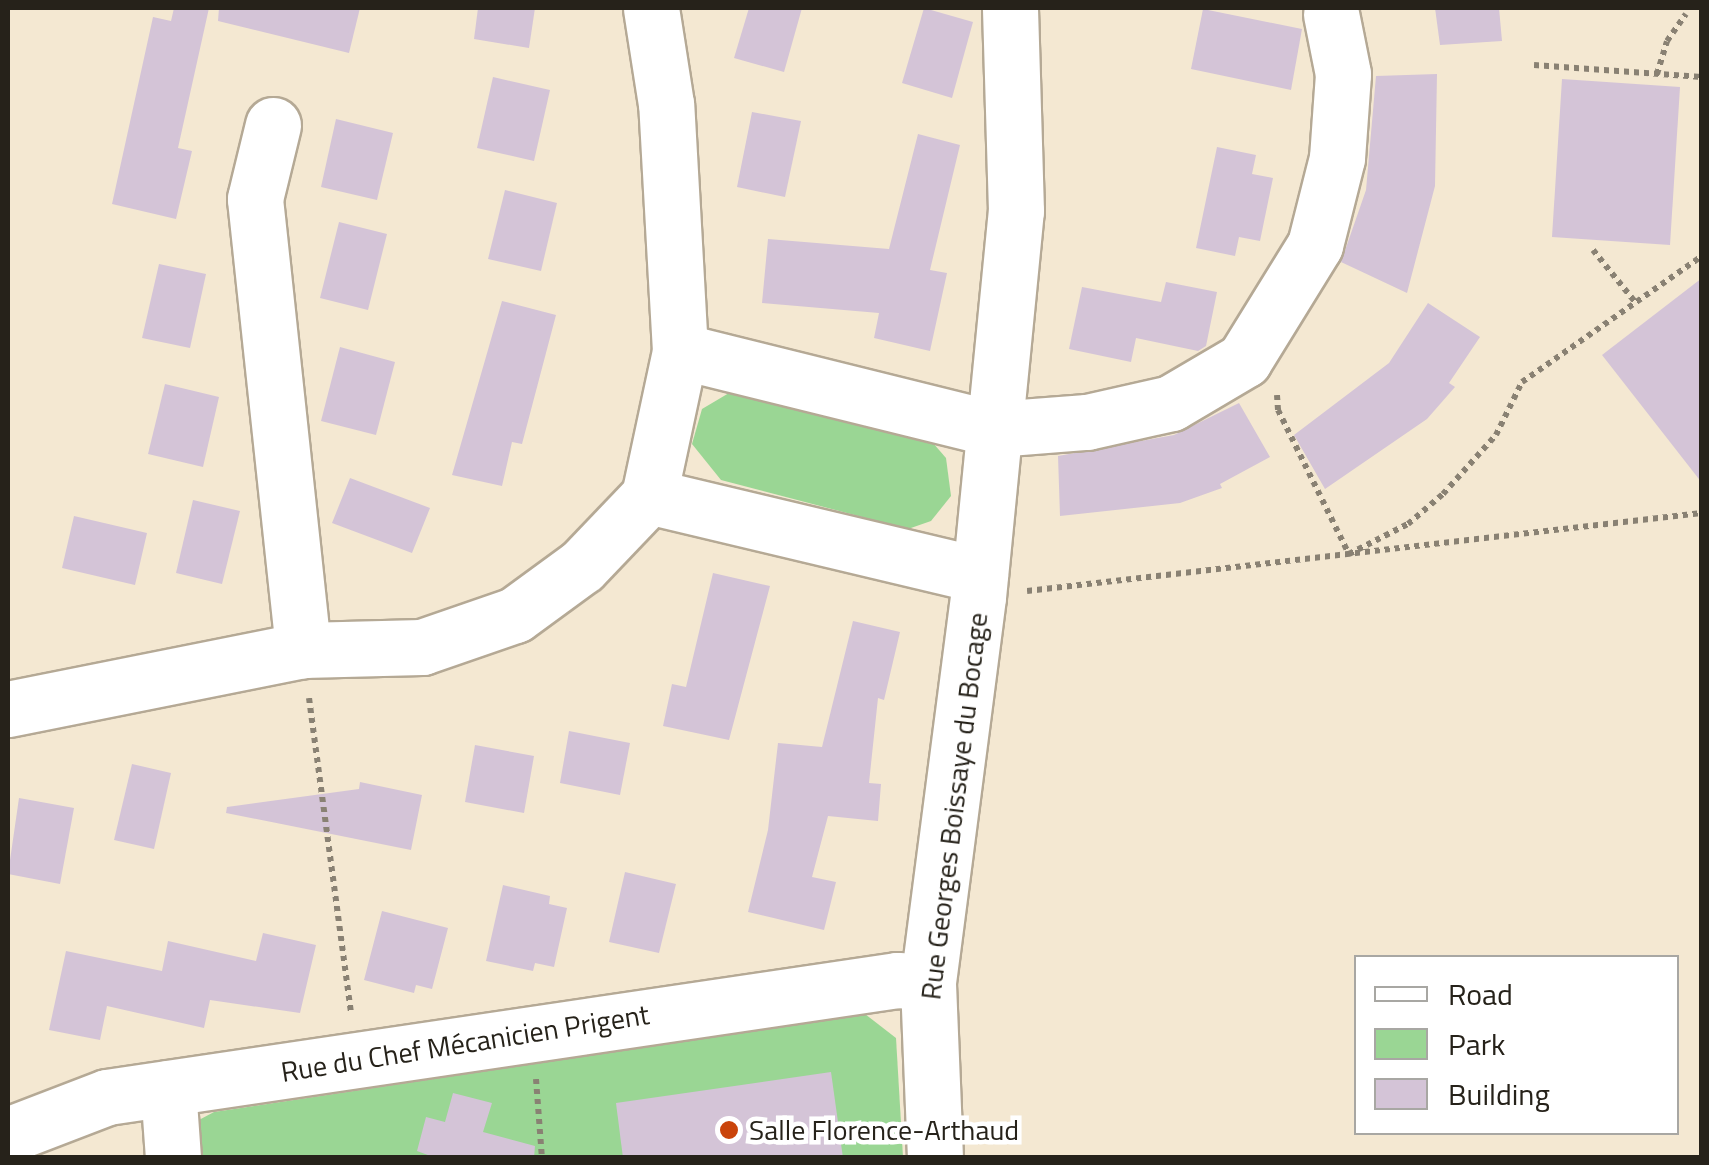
<!DOCTYPE html>
<meta charset="utf-8">
<style>
body{margin:0}
#map{position:relative;width:1709px;height:1165px;overflow:hidden;background:#f4e8d2;font-family:"Titillium Web",sans-serif}
div>[style]{position:absolute}
[style*='--x']{left:calc(var(--x)*1px);top:calc(var(--y)*1px);width:calc(var(--w)*1px);rotate:calc(var(--a)*1deg)}
.green>*{inset:0;background:#9ad694}
.building>*{inset:0;background:#d4c4d7}
.path>*{height:6px;margin-top:-3px;transform-origin:0;background:repeating-linear-gradient(90deg,#898173 0 5px,transparent 0 10px)}
.roads{filter:drop-shadow(2px 0 #b5a995) drop-shadow(-2px 0 #b5a995) drop-shadow(0 2px #b5a995) drop-shadow(0 -2px #b5a995)}
.minor>*{height:55px;margin:-27.5px;padding:0 27.5px;transform-origin:27.5px;border-radius:27.5px;background:#fff}
.dots>*{width:28px;height:28px;translate:-50% -50%;box-sizing:border-box;border:5px solid #fff;border-radius:50%}
span{translate:-50% -50%;white-space:nowrap;text-align:center;line-height:1.15;-webkit-text-stroke:9px #fff;paint-order:stroke}
.street-label{font-size:28px;color:#26221a}
.poi-label{font-size:28px;color:#26221a}
.left{translate:0 -50%;text-align:left}
.frame{position:absolute;inset:0;border:10px solid #26221a;pointer-events:none}
.legend{position:absolute;left:1354px;top:955px;width:325px;height:180px;box-sizing:border-box;background:#fff;border:2px solid #a8a7a3;margin:0;padding:12px 18px;list-style:none;font-size:30px;color:#26221a}
.legend li{display:flex;align-items:center;gap:20px;height:50px}
.legend b{width:50px;border:2px solid #a8a7a3}
</style>
<div id="map">
<div class="green">
<i style="clip-path:polygon(729px 393px,933px 443px,946px 458px,951px 496px,931px 521px,908px 529px,721px 480px,692px 444px,702px 409px)"></i>
<i style="clip-path:polygon(865px 1014px,896px 1038px,903px 1157px,191px 1158px,197px 1121px,214px 1112px)"></i>
</div>
<div class="building">
<i style="clip-path:polygon(174px 8px,209px 8px,178px 148px,192px 151px,176px 219px,112px 204px,153px 17px,171px 21px)"></i>
<i style="clip-path:polygon(219px 8px,360px 8px,349px 53px,218px 21px)"></i>
<i style="clip-path:polygon(478px 8px,535px 8px,529px 48px,474px 39px)"></i>
<i style="clip-path:polygon(749px 8px,802px 8px,784px 72px,734px 58px)"></i>
<i style="clip-path:polygon(924px 8px,973px 22px,952px 98px,902px 83px)"></i>
<i style="clip-path:polygon(1435px 8px,1499px 8px,1502px 41px,1440px 45px)"></i>
<i style="clip-path:polygon(1203px 9px,1302px 29px,1291px 90px,1191px 69px)"></i>
<i style="clip-path:polygon(1437px 74px,1435px 186px,1407px 293px,1341px 262px,1366px 190px,1376px 76px)"></i>
<i style="clip-path:polygon(493px 77px,550px 90px,534px 161px,477px 148px)"></i>
<i style="clip-path:polygon(1562px 79px,1680px 87px,1670px 245px,1552px 237px)"></i>
<i style="clip-path:polygon(752px 112px,801px 121px,785px 197px,737px 187px)"></i>
<i style="clip-path:polygon(336px 119px,393px 133px,377px 200px,321px 187px)"></i>
<i style="clip-path:polygon(918px 134px,960px 145px,930px 270px,947px 273px,930px 351px,874px 338px,879px 313px,762px 303px,768px 239px,889px 249px)"></i>
<i style="clip-path:polygon(1217px 147px,1256px 155px,1252px 174px,1273px 178px,1260px 241px,1239px 237px,1235px 256px,1196px 248px)"></i>
<i style="clip-path:polygon(505px 190px,557px 203px,541px 271px,488px 259px)"></i>
<i style="clip-path:polygon(339px 222px,387px 234px,368px 310px,320px 298px)"></i>
<i style="clip-path:polygon(159px 264px,206px 274px,190px 348px,142px 338px)"></i>
<i style="clip-path:polygon(1702px 278px,1702px 483px,1602px 355px)"></i>
<i style="clip-path:polygon(1166px 282px,1217px 292px,1206px 346px,1198px 351px,1136px 338px,1131px 362px,1069px 349px,1082px 287px,1161px 302px)"></i>
<i style="clip-path:polygon(502px 301px,556px 315px,522px 444px,512px 442px,502px 486px,452px 475px)"></i>
<i style="clip-path:polygon(1428px 303px,1480px 337px,1449px 383px,1455px 387px,1427px 419px,1325px 489px,1294px 435px,1389px 363px)"></i>
<i style="clip-path:polygon(340px 347px,395px 362px,376px 435px,321px 421px)"></i>
<i style="clip-path:polygon(165px 384px,219px 397px,203px 467px,148px 454px)"></i>
<i style="clip-path:polygon(1239px 403px,1270px 457px,1220px 484px,1222px 488px,1180px 503px,1060px 516px,1058px 456px,1174px 435px)"></i>
<i style="clip-path:polygon(350px 478px,430px 508px,412px 553px,332px 523px)"></i>
<i style="clip-path:polygon(193px 500px,240px 511px,222px 584px,176px 573px)"></i>
<i style="clip-path:polygon(74px 516px,147px 533px,135px 585px,62px 568px)"></i>
<i style="clip-path:polygon(713px 573px,770px 586px,729px 740px,663px 726px,672px 684px,686px 687px)"></i>
<i style="clip-path:polygon(853px 621px,900px 632px,884px 700px,878px 698px,869px 783px,881px 784px,878px 821px,828px 816px,812px 877px,836px 882px,824px 930px,748px 912px,768px 830px,778px 743px,822px 747px)"></i>
<i style="clip-path:polygon(569px 731px,630px 743px,620px 795px,560px 783px)"></i>
<i style="clip-path:polygon(475px 745px,534px 756px,524px 813px,465px 802px)"></i>
<i style="clip-path:polygon(132px 764px,171px 773px,154px 849px,114px 840px)"></i>
<i style="clip-path:polygon(360px 782px,422px 795px,411px 850px,226px 813px,227px 807px,359px 789px)"></i>
<i style="clip-path:polygon(19px 798px,74px 808px,60px 884px,8px 874px)"></i>
<i style="clip-path:polygon(625px 872px,676px 884px,659px 953px,609px 942px)"></i>
<i style="clip-path:polygon(503px 885px,550px 896px,549px 904px,567px 908px,554px 967px,535px 963px,533px 971px,486px 961px)"></i>
<i style="clip-path:polygon(382px 911px,448px 928px,432px 989px,416px 985px,414px 993px,364px 980px)"></i>
<i style="clip-path:polygon(263px 933px,316px 945px,300px 1013px,210px 1000px,204px 1028px,107px 1006px,100px 1040px,49px 1030px,66px 951px,162px 971px,168px 941px,256px 961px)"></i>
<i style="clip-path:polygon(831px 1072px,843px 1158px,623px 1158px,616px 1103px)"></i>
<i style="clip-path:polygon(453px 1093px,492px 1103px,483px 1132px,535px 1146px,534px 1158px,436px 1158px,417px 1151px,426px 1117px,445px 1122px)"></i>
</div>
<div class="path">
<i style="--x:1534;--y:65;--w:168;--a:4.1"></i>
<i style="--x:1657;--y:74;--w:34;--a:-73"></i>
<i style="--x:1667;--y:41;--w:33;--a:-55"></i>
<i style="--x:1593;--y:250;--w:68;--a:50.9"></i>
<i style="--x:1277;--y:395;--w:15;--a:86"></i>
<i style="--x:1278;--y:410;--w:161;--a:63.8"></i>
<i style="--x:1349;--y:554;--w:66;--a:-27"></i>
<i style="--x:1408;--y:524;--w:46;--a:-40.6"></i>
<i style="--x:1443;--y:494;--w:79;--a:-48.1"></i>
<i style="--x:1496;--y:435;--w:59;--a:-63.9"></i>
<i style="--x:1522;--y:382;--w:220;--a:-35"></i>
<i style="--x:1027;--y:591;--w:679;--a:-6.59"></i>
<i style="--x:309;--y:698;--w:318;--a:82.4"></i>
<i style="--x:536;--y:1079;--w:79;--a:85.7"></i>
</div>
<div class="roads">
<div class="minor">
<i style="--x:273;--y:125;--w:76;--a:103.7"></i>
<i style="--x:255;--y:199;--w:454;--a:83.9"></i>
<i style="--x:680;--y:351;--w:325;--a:13.9"></i>
<i style="--x:995;--y:429;--w:92;--a:-4.4"></i>
<i style="--x:1087;--y:422;--w:86;--a:-12.7"></i>
<i style="--x:1171;--y:403;--w:85;--a:-30.5"></i>
<i style="--x:1244;--y:360;--w:135;--a:-58.3"></i>
<i style="--x:1315;--y:245;--w:90;--a:-75.8"></i>
<i style="--x:1337;--y:158;--w:84;--a:-85.9"></i>
<i style="--x:1343;--y:74;--w:61;--a:-101.3"></i>
<i style="--x:649;--y:496;--w:148;--a:-77.9"></i>
<i style="--x:680;--y:351;--w:247;--a:-93.2"></i>
<i style="--x:666;--y:104;--w:97;--a:-98.9"></i>
<i style="--x:649;--y:496;--w:340;--a:13.4"></i>
<i style="--x:8;--y:709;--w:301;--a:-11.3"></i>
<i style="--x:303;--y:650;--w:119;--a:-1.4"></i>
<i style="--x:422;--y:647;--w:98;--a:-19"></i>
<i style="--x:515;--y:615;--w:83;--a:-36.2"></i>
<i style="--x:582;--y:566;--w:97;--a:-46.3"></i>
<i style="--x:168;--y:1088;--w:70;--a:85.9"></i>
<i style="--x:8;--y:1135;--w:106;--a:-21"></i>
<i style="--x:107;--y:1097;--w:799;--a:-8.42"></i>
<i style="--x:897;--y:980;--w:31;--a:4"></i>
<i style="--x:935;--y:1158;--w:176;--a:-92.3"></i>
<i style="--x:928;--y:982;--w:388;--a:-82.6"></i>
<i style="--x:978;--y:597;--w:388;--a:-84.4"></i>
<i style="--x:1016;--y:211;--w:203;--a:-91.7"></i>
</div>
</div>
<div class="dots">
<i style="left:729px;top:1130px;background:#ca440b"></i>
</div>
<div class="street-label">
<span style="left:954px;top:806px;rotate:-83deg">Rue Georges Boissaye du Bocage</span>
<span style="left:465px;top:1043px;rotate:-9deg">Rue du Chef Mécanicien Prigent</span>
</div>
<div class="poi-label">
<span class="left" style="left:749px;top:1130px">Salle Florence-Arthaud</span>
</div>
<div class="frame"></div>
<ul class="legend">
<li><b style="height:12px;background:#fff"></b>Road</li>
<li><b style="height:28px;background:#9ad694"></b>Park</li>
<li><b style="height:28px;background:#d4c4d7"></b>Building</li>
</ul>
</div>
